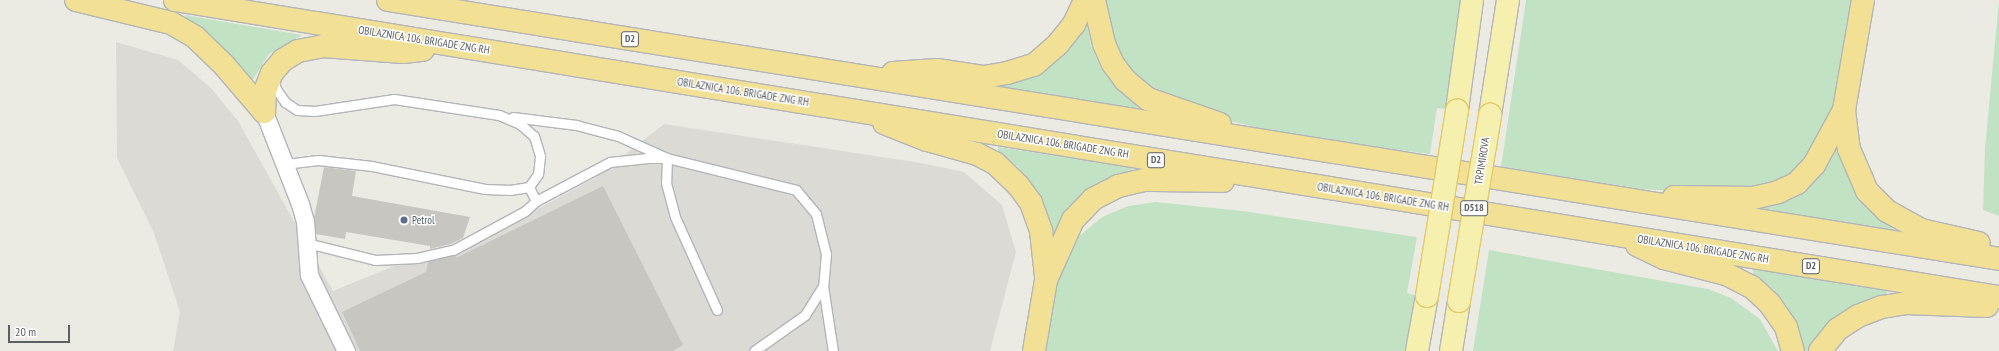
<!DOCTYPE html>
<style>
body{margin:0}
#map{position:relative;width:1999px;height:351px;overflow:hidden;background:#ecebe3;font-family:"PT Sans Narrow",sans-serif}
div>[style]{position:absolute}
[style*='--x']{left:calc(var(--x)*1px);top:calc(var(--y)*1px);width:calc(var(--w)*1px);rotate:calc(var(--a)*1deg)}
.industrial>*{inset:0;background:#dbdad5}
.green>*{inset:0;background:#c2e2c4}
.building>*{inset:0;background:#c8c6c0}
.roads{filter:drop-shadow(1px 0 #b3b5b9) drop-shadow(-1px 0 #b3b5b9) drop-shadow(0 1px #b3b5b9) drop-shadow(0 -1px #b3b5b9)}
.lane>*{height:9px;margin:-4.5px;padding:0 4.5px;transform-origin:4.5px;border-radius:4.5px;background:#fff}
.street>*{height:17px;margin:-8.5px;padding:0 8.5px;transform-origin:8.5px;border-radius:8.5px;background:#fff}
.primary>*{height:22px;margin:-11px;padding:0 11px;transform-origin:11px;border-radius:11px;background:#f6f0ae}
.highway>*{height:22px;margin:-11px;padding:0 11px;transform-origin:11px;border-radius:11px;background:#f2e195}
.bridges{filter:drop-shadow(1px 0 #e3c966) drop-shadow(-1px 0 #e3c966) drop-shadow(0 1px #e3c966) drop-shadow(0 -1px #e3c966)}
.primary-bridge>*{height:22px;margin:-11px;padding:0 11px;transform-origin:11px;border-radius:11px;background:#f6f0ae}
.dots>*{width:11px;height:11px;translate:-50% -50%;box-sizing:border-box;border:2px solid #fff;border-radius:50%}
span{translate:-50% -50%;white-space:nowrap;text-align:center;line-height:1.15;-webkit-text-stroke:3px #fff;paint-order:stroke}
.shield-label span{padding:1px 3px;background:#fff;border:1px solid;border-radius:3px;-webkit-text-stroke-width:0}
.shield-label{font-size:10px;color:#5b5e62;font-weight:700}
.street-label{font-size:11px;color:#5b5e62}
.service-label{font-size:11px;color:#4e5e75}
.left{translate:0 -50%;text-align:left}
.scale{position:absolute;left:8px;top:325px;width:62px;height:18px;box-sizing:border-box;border:2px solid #5b5e62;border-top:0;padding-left:5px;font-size:12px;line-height:14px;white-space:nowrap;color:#5b5e62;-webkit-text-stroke:3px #fff;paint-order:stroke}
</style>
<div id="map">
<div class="industrial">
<i style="clip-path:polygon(116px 42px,178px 60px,211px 88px,238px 121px,333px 291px,396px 265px,448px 257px,595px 178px,664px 124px,921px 163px,964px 172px,1002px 205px,1016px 252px,990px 351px,173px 351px,180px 312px,154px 233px,117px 158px)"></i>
</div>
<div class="green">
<i style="clip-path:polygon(1102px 0,1463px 0,1446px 109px,1437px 108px,1430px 154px,1287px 135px,1222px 119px,1156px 95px,1121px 68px)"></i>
<i style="clip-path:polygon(1526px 0,1853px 0,1836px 102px,1797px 174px,1736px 195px,1642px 189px,1501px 167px)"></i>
<i style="clip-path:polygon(1999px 0,1999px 216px,1983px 210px,1985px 148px)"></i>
<i style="clip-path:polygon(185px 15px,302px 35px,269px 54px,250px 84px,184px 20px)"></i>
<i style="clip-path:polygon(1080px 23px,1087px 24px,1091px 46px,1103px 72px,1118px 89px,1137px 102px,1137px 109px,1003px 89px,1003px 81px)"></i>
<i style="clip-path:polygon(998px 147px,1132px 167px,1132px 174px,1113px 177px,1097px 185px,1079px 198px,1066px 211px,1055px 233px,1048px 231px,1044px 209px,1032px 184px,1017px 166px,998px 154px)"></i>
<i style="clip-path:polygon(1835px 147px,1842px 148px,1858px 196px,1873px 214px,1892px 226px,1892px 233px,1758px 213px,1758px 206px)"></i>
<i style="clip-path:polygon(1156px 202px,1242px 211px,1417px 237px,1407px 293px,1415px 295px,1405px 351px,1044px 351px,1054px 288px,1063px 257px,1078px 237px,1102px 217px,1128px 206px)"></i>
<i style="clip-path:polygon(1489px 250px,1708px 289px,1731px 298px,1760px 319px,1778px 351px,1473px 351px)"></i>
<i style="clip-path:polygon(1753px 268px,1887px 290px,1887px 297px,1868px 299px,1851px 307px,1834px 320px,1811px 351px,1802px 351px,1798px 331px,1787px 306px,1772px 288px,1753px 275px)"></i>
</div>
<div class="building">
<i style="clip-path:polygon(324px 167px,356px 171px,352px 196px,470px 217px,463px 238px,451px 244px,430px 249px,430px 246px,346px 232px,345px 239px,316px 234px,314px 218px)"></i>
<i style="clip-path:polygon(603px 186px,683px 345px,673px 351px,360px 351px,342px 312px,426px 272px,428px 262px,457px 255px,456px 258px)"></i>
</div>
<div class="roads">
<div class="lane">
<i style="--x:273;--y:79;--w:10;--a:73"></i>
<i style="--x:276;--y:89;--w:16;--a:55"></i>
<i style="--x:285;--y:102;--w:14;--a:34"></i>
<i style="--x:297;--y:110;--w:18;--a:3"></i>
<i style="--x:315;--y:111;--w:80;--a:-8.6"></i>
<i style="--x:394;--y:99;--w:106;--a:8.7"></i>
<i style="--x:499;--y:115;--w:23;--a:23"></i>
<i style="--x:520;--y:124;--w:18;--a:41"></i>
<i style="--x:534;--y:136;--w:21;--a:73"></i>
<i style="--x:540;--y:156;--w:18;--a:96"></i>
<i style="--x:538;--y:174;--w:16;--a:125"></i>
<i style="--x:529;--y:187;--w:18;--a:171"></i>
<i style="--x:511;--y:190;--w:26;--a:-178"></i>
<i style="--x:485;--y:189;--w:115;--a:-168.5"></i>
<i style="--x:372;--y:166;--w:54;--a:-173.7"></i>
<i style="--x:318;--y:160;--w:32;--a:173"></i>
<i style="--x:513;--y:117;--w:64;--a:7.2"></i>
<i style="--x:576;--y:125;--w:43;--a:14.7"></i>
<i style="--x:618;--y:136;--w:54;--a:24.2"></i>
<i style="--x:667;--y:158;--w:25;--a:92"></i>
<i style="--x:666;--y:183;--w:35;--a:75"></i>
<i style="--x:675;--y:217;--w:102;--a:65.7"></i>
<i style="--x:536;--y:201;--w:84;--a:-27.8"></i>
<i style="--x:610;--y:162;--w:38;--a:-6"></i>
<i style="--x:648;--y:158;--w:19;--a:0"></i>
<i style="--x:667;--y:158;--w:133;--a:13.9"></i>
<i style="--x:796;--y:190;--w:31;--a:50"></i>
<i style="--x:816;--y:214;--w:41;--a:76"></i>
<i style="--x:826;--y:254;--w:32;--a:95"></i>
<i style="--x:823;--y:286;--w:34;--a:122"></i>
<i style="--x:805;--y:315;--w:62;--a:144.8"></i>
<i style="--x:307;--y:243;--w:70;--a:14"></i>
<i style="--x:375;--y:260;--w:42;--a:-2.7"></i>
<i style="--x:417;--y:258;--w:37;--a:-13"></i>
<i style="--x:453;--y:250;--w:82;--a:-28.4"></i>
<i style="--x:525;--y:211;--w:15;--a:-42"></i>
<i style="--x:536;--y:201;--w:16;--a:-117"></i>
<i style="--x:823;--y:286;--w:66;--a:81.3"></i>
</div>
<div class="street">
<i style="--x:264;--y:112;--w:99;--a:68.6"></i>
<i style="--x:300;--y:204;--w:18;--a:74"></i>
<i style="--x:305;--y:221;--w:54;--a:85.8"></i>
<i style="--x:309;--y:275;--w:85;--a:64"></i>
</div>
<div class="primary">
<i style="--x:1457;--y:110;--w:111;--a:-82.2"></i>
<i style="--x:1490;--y:115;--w:116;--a:-81.1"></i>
<i style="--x:1417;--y:351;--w:56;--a:-79.7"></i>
<i style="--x:1451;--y:351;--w:51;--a:-80.9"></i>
</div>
<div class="highway">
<i style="--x:76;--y:0;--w:98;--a:13.6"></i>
<i style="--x:171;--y:23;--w:28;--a:30"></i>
<i style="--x:195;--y:37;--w:40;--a:44"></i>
<i style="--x:224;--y:65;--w:62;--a:49.6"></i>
<i style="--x:175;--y:0;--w:1848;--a:9.25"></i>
<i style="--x:388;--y:0;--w:1632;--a:9.13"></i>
<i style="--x:1094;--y:0;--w:45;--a:77.2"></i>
<i style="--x:1104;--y:44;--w:22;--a:66"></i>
<i style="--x:1113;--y:64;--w:20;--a:53"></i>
<i style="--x:1125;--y:80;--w:30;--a:40"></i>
<i style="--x:1148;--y:99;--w:76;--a:19.1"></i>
<i style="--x:1863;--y:0;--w:112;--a:99.8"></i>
<i style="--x:1844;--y:110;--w:39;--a:83"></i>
<i style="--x:1849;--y:149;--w:46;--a:66.8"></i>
<i style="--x:1867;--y:191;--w:28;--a:45"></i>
<i style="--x:1887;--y:211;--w:39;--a:29"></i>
<i style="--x:1921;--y:230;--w:59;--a:12.6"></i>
<i style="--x:893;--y:73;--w:44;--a:-3.9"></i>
<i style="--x:937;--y:70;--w:48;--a:8.5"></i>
<i style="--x:984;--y:77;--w:23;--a:-10"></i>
<i style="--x:1007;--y:73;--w:28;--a:-17"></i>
<i style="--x:1034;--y:65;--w:32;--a:-41"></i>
<i style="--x:1058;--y:44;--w:26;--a:-51"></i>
<i style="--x:1074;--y:24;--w:26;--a:-65"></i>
<i style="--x:264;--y:112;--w:21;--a:-87"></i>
<i style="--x:265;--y:91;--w:19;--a:-69"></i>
<i style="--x:272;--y:73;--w:17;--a:-50"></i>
<i style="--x:283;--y:60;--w:17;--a:-31"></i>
<i style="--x:298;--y:51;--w:25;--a:-11"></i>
<i style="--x:323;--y:46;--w:80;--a:4.3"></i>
<i style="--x:403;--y:52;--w:20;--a:-6"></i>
<i style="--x:884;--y:123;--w:46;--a:21.6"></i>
<i style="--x:927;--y:140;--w:52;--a:15.6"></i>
<i style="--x:977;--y:154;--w:20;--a:27"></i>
<i style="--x:995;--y:163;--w:32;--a:44"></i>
<i style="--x:1018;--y:185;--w:22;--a:54"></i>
<i style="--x:1031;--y:203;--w:30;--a:70"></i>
<i style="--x:1041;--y:231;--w:45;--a:83.7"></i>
<i style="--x:1674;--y:197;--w:79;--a:0.7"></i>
<i style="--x:1753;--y:198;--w:26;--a:-13"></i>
<i style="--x:1778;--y:192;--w:21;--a:-25"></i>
<i style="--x:1797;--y:183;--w:25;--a:-47"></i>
<i style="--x:1814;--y:165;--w:63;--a:-61.4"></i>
<i style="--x:1637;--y:245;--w:30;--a:26"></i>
<i style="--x:1664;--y:258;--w:64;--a:14.5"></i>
<i style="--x:1726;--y:274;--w:29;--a:27"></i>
<i style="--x:1752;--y:287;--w:25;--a:43"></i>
<i style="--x:1770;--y:304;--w:28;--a:55"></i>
<i style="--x:1786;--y:327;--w:25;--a:74"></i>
<i style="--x:1034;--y:351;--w:72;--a:-80.4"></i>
<i style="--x:1046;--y:280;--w:66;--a:-65.8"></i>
<i style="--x:1073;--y:220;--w:29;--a:-46"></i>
<i style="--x:1093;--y:199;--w:28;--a:-27"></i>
<i style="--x:1118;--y:186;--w:28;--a:-13"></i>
<i style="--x:1145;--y:180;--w:78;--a:0.7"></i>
<i style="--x:1820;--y:351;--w:28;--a:-51"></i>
<i style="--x:1838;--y:329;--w:24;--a:-33"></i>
<i style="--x:1858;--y:316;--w:26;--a:-21"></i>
<i style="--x:1882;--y:307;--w:24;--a:-9"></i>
<i style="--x:1906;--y:303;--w:81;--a:2.1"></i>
</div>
</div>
<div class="bridges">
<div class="primary-bridge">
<i style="--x:1427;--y:296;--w:188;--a:-80.8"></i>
<i style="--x:1459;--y:301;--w:189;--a:-80.5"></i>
</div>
</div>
<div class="dots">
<i style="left:404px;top:220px;background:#5c6f8a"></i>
</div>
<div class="shield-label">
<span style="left:630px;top:39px">D2</span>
<span style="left:1156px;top:160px">D2</span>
<span style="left:1474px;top:208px">D518</span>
<span style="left:1811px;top:266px">D2</span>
</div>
<div class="street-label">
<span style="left:424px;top:40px;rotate:9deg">OBILAZNICA 106. BRIGADE ZNG RH</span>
<span style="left:743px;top:92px;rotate:9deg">OBILAZNICA 106. BRIGADE ZNG RH</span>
<span style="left:1063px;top:144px;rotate:9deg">OBILAZNICA 106. BRIGADE ZNG RH</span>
<span style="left:1482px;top:161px;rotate:-81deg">TRPIMIROVA</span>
<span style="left:1383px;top:197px;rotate:9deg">OBILAZNICA 106. BRIGADE ZNG RH</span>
<span style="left:1703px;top:249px;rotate:9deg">OBILAZNICA 106. BRIGADE ZNG RH</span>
</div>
<div class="service-label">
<span class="left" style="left:412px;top:220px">Petrol</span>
</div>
<div class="scale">20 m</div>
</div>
